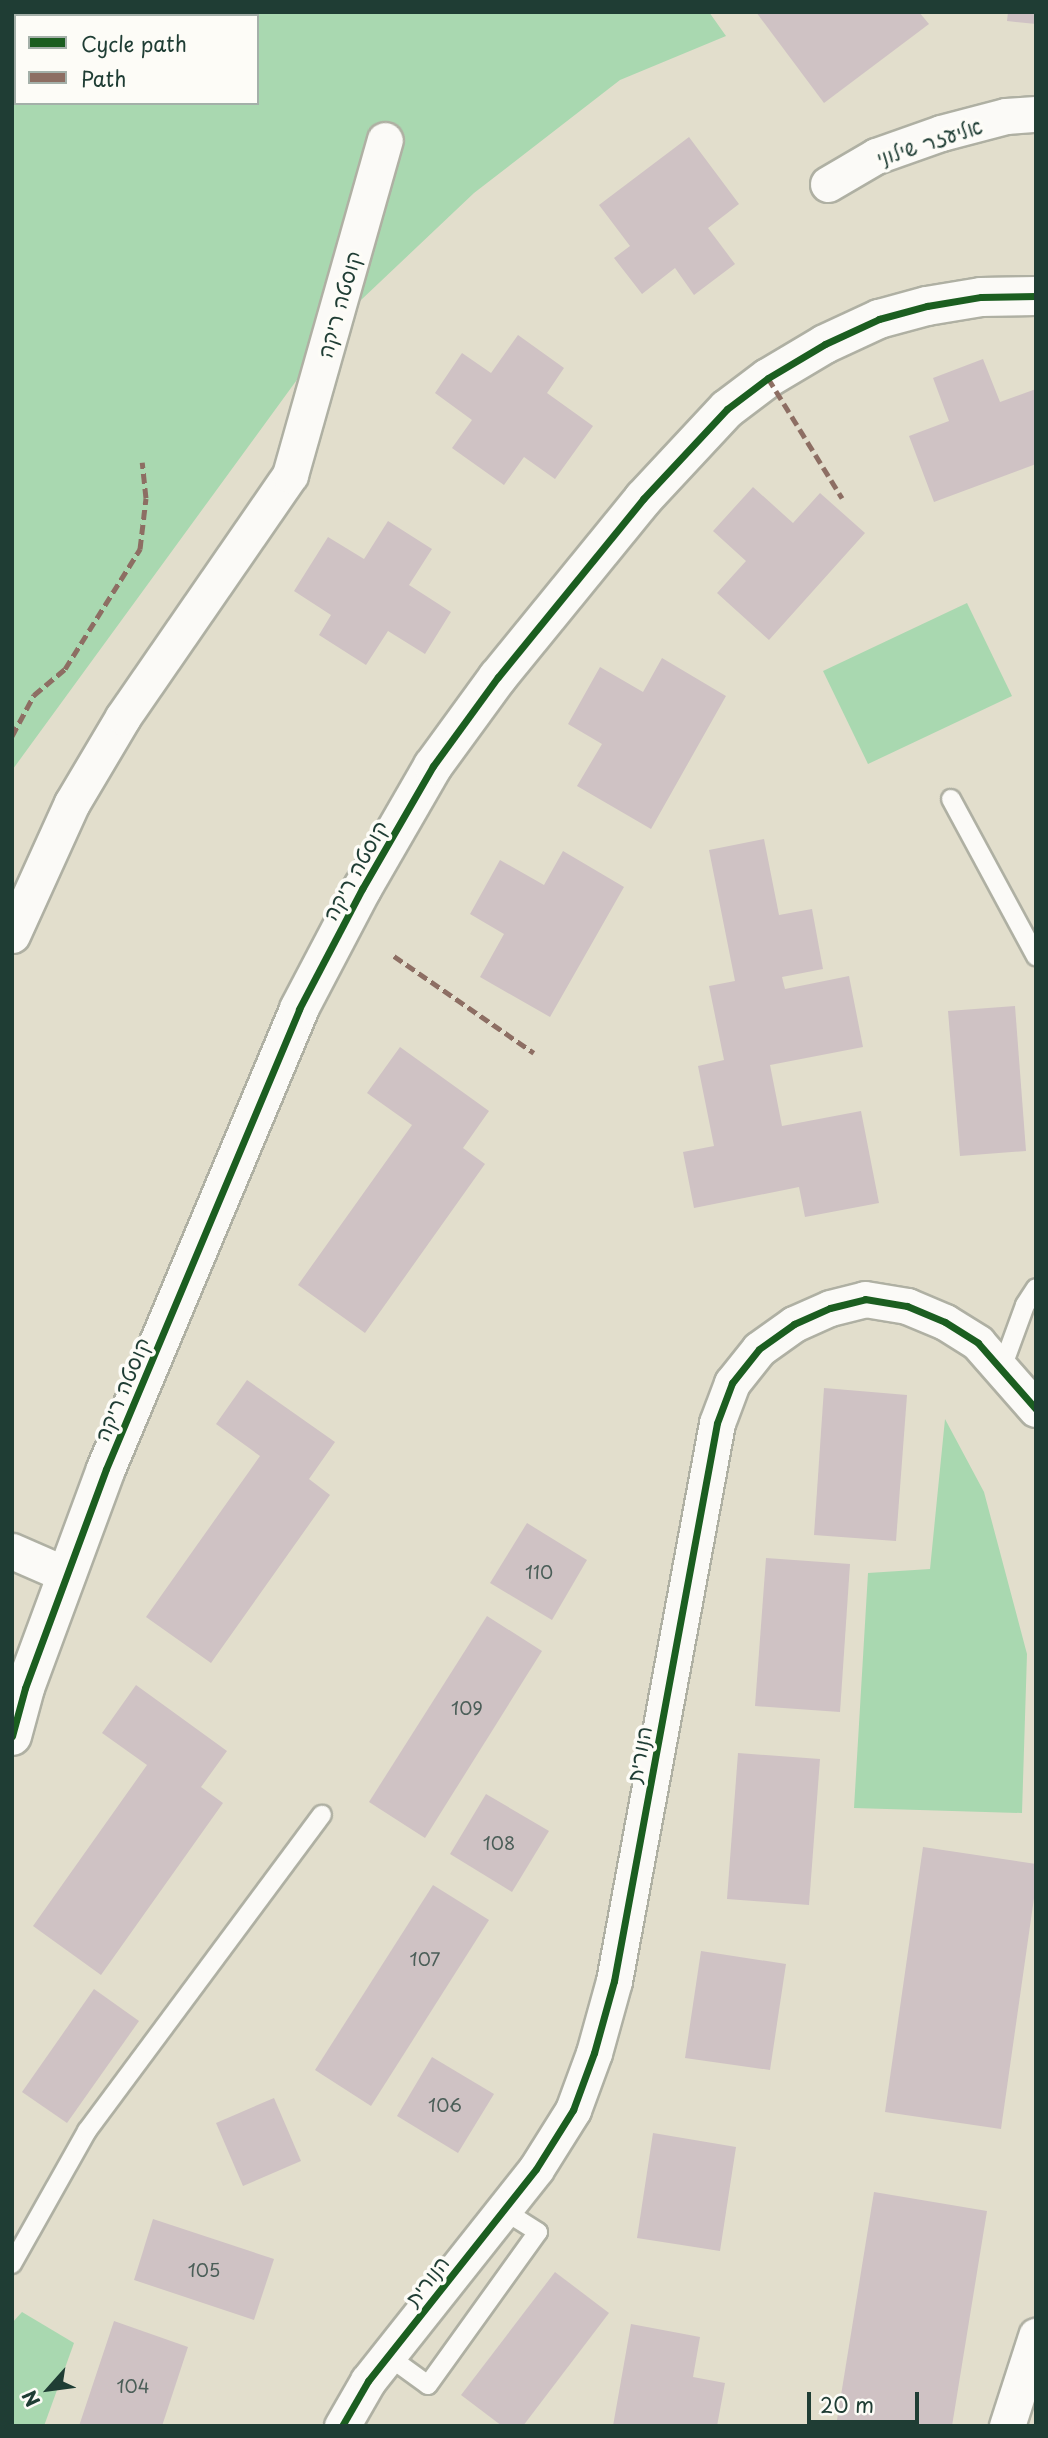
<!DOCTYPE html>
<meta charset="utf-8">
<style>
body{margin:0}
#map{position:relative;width:1048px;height:2438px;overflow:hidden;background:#e2decc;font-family:"Playpen Sans","Playpen Sans Hebrew",sans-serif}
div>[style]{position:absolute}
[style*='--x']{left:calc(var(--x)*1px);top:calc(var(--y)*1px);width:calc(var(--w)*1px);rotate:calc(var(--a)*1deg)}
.green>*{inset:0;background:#a9d8b0}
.building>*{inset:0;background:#cfc2c4}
.roads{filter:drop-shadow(2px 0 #afb0a3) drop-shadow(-2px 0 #afb0a3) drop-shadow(0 2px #afb0a3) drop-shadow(0 -2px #afb0a3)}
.service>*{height:18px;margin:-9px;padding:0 9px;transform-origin:9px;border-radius:9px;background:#fbfaf7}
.minor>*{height:35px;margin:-17.5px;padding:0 17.5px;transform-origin:17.5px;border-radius:17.5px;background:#fbfaf7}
.tertiary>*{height:38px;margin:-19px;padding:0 19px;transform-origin:19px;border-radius:19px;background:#fbfaf7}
.quiet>*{height:5px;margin-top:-2.5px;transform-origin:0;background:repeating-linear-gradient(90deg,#8d6e63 0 10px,transparent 0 15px)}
.cycleway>*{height:7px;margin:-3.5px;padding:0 3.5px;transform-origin:3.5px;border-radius:3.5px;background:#1b5e20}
span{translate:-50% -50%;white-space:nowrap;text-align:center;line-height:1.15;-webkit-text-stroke:7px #fdfcf7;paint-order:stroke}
.number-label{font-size:18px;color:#4b5e58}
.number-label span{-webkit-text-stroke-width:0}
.street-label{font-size:21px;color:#1f3d34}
.frame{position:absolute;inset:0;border:14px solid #1f3d34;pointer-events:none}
.legend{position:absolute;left:14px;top:14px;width:245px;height:91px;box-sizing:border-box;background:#fdfcf7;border:2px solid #a4b0a9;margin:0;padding:9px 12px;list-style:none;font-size:21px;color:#1f3d34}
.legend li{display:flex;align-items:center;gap:14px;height:35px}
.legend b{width:35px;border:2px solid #a4b0a9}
.north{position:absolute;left:14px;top:2354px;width:70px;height:70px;-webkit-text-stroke:5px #fdfcf7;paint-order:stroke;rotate:242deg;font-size:19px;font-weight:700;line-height:28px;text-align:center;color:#1f3d34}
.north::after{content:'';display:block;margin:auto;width:24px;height:32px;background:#1f3d34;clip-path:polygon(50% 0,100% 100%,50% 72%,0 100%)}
.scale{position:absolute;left:807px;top:2392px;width:112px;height:32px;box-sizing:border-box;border:4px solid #1f3d34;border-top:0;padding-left:9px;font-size:21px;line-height:24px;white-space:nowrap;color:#1f3d34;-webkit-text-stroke:5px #fdfcf7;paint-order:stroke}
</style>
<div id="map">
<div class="green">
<i style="clip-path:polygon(evenodd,12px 12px,709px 12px,726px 36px,620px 80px,474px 193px,342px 318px,13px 769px,12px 12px,16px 16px,257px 16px,257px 103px,16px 103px,16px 16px)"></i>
<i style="clip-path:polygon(967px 603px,1012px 696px,868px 764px,823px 671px)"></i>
<i style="clip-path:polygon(945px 1419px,984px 1492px,1027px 1654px,1022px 1813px,854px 1808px,868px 1573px,930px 1569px)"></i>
<i style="clip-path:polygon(22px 2312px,74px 2343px,44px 2426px,12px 2426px,12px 2323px)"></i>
</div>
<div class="building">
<i style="clip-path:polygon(756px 12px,919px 12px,929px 24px,824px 103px)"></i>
<i style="clip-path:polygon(1008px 12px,1036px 12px,1036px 24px,1007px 21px)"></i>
<i style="clip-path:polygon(689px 137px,739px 204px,708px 228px,735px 264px,694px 295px,675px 268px,642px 294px,614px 258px,630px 246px,599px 205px)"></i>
<i style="clip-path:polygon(518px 335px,564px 368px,547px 393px,593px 426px,555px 479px,524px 457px,504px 485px,452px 448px,472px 420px,435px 393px,462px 353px,491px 373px)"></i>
<i style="clip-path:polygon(983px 359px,1000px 402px,1036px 389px,1036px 464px,934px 502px,909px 436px,949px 421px,933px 378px)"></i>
<i style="clip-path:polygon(753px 487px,793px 523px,820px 493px,865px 533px,769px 640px,717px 593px,746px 561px,713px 531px)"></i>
<i style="clip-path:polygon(388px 521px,432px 549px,409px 585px,451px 612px,425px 654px,388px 631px,366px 665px,319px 635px,331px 615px,294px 591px,328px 537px,364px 559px)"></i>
<i style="clip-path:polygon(662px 658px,726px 696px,651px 829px,577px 786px,602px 744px,568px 724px,600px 667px,643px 692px)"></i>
<i style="clip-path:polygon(764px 839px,779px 915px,812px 909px,823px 969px,782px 977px,785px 989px,849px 976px,863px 1047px,770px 1065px,782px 1126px,861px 1111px,879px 1203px,805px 1217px,799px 1187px,694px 1208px,683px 1152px,714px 1146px,698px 1066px,724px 1060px,709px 986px,735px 981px,709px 850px)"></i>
<i style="clip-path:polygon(563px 851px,624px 887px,550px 1017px,480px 977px,504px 934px,470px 914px,500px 860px,544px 885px)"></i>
<i style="clip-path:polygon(1015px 1006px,1026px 1151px,960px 1156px,948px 1011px)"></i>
<i style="clip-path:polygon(400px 1047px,489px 1111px,463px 1148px,485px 1164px,365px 1333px,298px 1285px,412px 1125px,367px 1093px)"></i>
<i style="clip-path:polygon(247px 1380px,335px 1442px,309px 1479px,330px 1495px,211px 1663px,146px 1617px,260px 1456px,216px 1424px)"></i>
<i style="clip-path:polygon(824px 1388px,907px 1395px,896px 1541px,814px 1535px)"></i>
<i style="clip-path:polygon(527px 1523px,587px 1560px,552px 1620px,490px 1583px)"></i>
<i style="clip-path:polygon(766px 1558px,850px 1564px,840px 1712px,755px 1706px)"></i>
<i style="clip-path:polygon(487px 1616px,542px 1651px,425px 1838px,369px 1802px)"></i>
<i style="clip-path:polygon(136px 1685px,227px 1751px,201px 1787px,223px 1803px,101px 1975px,33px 1926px,147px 1765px,102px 1733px)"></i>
<i style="clip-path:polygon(738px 1753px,820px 1759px,809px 1905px,727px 1899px)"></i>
<i style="clip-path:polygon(486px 1794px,549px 1831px,512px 1892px,450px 1854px)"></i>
<i style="clip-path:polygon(923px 1847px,1036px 1864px,1036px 1884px,1001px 2129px,885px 2112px)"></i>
<i style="clip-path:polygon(433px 1885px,489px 1920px,371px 2106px,315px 2070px)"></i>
<i style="clip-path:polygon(701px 1951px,786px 1964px,770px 2070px,685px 2058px)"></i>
<i style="clip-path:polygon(94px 1989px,139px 2021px,67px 2123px,22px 2092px)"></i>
<i style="clip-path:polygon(432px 2057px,494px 2094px,458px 2153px,397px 2116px)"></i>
<i style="clip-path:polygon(274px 2098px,301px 2161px,243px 2186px,216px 2123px)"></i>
<i style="clip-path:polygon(653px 2133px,736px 2147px,720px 2251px,637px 2238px)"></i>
<i style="clip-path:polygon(874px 2192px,987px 2211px,952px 2426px,836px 2426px)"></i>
<i style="clip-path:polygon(153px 2219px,274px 2259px,254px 2320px,134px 2280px)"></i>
<i style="clip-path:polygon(555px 2272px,609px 2313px,523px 2426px,502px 2426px,461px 2395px)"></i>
<i style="clip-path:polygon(114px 2321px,188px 2347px,162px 2426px,79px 2426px)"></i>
<i style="clip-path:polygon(631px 2324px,700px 2337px,693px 2377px,725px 2383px,717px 2426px,613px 2426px)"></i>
</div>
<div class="roads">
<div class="service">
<i style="--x:951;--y:799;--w:179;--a:61.6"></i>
<i style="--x:1002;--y:1368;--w:67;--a:-69.9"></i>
<i style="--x:1025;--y:1305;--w:20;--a:-57"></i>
<i style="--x:12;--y:2264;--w:153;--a:-60.6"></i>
<i style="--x:87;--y:2131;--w:394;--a:-53.4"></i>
<i style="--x:388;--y:2356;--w:49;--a:35.9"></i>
<i style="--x:428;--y:2385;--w:188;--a:-54.3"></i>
<i style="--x:538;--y:2232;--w:41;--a:-147.8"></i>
</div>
<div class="minor">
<i style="--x:828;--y:184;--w:56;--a:-30.3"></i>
<i style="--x:876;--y:156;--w:69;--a:-19.5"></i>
<i style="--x:941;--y:133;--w:67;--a:-14.7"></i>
<i style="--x:1006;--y:116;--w:30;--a:-4"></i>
<i style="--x:12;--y:935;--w:145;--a:-65.6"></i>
<i style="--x:72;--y:803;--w:100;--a:-59.3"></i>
<i style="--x:123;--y:717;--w:294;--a:-55.4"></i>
<i style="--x:290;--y:475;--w:348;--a:-74.2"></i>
<i style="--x:12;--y:1551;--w:60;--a:23.6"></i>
<i style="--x:342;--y:2426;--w:52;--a:-60"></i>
<i style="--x:368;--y:2381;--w:270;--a:-51.6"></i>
<i style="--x:536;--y:2169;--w:70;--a:-57.9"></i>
<i style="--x:573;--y:2110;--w:61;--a:-69.8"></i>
<i style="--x:594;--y:2053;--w:75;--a:-74.5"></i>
<i style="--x:614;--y:1981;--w:567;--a:-79.54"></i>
<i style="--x:717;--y:1423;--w:43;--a:-69.4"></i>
<i style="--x:732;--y:1383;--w:43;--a:-51.5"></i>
<i style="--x:759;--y:1349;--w:43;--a:-35.5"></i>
<i style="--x:794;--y:1324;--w:39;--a:-24"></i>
<i style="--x:830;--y:1308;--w:36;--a:-14"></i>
<i style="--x:865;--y:1299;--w:43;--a:9.5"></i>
<i style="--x:907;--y:1306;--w:41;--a:22.8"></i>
<i style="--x:945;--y:1322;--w:39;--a:32"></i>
<i style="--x:978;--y:1343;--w:88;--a:48.7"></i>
<i style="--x:1007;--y:2426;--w:95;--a:-72.1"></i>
</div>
<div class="tertiary">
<i style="--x:12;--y:1736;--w:50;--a:-74.8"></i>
<i style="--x:25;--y:1688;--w:233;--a:-69.7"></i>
<i style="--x:106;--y:1469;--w:499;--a:-67.2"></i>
<i style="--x:299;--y:1009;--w:136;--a:-62.3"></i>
<i style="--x:362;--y:889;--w:142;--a:-60"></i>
<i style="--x:433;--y:766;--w:110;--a:-53.9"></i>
<i style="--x:498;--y:677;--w:230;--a:-50.8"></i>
<i style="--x:643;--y:499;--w:123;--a:-47"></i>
<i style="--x:727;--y:409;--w:51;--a:-37.1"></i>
<i style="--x:768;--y:378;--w:66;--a:-30.8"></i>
<i style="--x:825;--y:344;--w:60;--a:-24.8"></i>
<i style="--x:879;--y:319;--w:50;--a:-15.2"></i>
<i style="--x:927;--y:306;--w:55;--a:-9.5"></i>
<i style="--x:981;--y:297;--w:55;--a:-1"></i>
</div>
</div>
<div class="quiet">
<i style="--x:768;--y:378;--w:141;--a:58.3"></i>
<i style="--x:12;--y:736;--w:47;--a:-61.8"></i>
<i style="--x:34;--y:695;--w:40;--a:-40"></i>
<i style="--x:65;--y:669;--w:142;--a:-58"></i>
<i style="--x:140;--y:549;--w:51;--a:-83.3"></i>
<i style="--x:146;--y:498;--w:36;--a:-96"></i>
<i style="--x:394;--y:956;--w:170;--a:34.7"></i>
</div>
<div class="cycleway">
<i style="--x:12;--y:1736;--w:50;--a:-74.8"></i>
<i style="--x:25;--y:1688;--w:233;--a:-69.7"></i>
<i style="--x:106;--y:1469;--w:499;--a:-67.2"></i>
<i style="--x:299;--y:1009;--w:136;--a:-62.3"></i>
<i style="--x:362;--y:889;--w:142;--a:-60"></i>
<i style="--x:433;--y:766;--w:110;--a:-53.9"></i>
<i style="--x:498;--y:677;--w:230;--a:-50.8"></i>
<i style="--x:643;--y:499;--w:123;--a:-47"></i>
<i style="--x:727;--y:409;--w:51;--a:-37.1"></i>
<i style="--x:768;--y:378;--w:66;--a:-30.8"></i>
<i style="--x:825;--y:344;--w:60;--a:-24.8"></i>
<i style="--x:879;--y:319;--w:50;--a:-15.2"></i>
<i style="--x:927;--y:306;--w:55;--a:-9.5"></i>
<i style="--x:981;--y:297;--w:55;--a:-1"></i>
<i style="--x:342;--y:2426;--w:52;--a:-60"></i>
<i style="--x:368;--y:2381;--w:270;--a:-51.6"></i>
<i style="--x:536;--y:2169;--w:70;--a:-57.9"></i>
<i style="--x:573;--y:2110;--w:61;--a:-69.8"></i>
<i style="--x:594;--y:2053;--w:75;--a:-74.5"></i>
<i style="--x:614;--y:1981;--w:567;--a:-79.54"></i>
<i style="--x:717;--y:1423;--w:43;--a:-69.4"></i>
<i style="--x:732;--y:1383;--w:43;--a:-51.5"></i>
<i style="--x:759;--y:1349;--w:43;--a:-35.5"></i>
<i style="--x:794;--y:1324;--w:39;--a:-24"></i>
<i style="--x:830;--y:1308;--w:36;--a:-14"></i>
<i style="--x:865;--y:1299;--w:43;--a:9.5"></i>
<i style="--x:907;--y:1306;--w:41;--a:22.8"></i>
<i style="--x:945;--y:1322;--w:39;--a:32"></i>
<i style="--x:978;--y:1343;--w:88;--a:48.7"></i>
</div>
<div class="number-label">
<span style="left:539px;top:1572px">110</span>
<span style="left:467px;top:1708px">109</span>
<span style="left:499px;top:1843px">108</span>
<span style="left:425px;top:1959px">107</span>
<span style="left:445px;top:2105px">106</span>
<span style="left:204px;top:2270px">105</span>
<span style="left:133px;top:2386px">104</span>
</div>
<div class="street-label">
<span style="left:929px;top:141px;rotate:-18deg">אליעזר שילוני</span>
<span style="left:338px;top:304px;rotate:-74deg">קוסטה ריקה</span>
<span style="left:354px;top:870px;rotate:-61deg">קוסטה ריקה</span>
<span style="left:121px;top:1389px;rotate:-67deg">קוסטה ריקה</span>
<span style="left:638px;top:1754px;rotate:-79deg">הנורית</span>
<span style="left:426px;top:2280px;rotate:-52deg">הנורית</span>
</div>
<div class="frame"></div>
<ul class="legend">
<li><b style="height:9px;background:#1b5e20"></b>Cycle path</li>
<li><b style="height:9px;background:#8d6e63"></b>Path</li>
</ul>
<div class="north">N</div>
<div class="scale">20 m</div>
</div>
